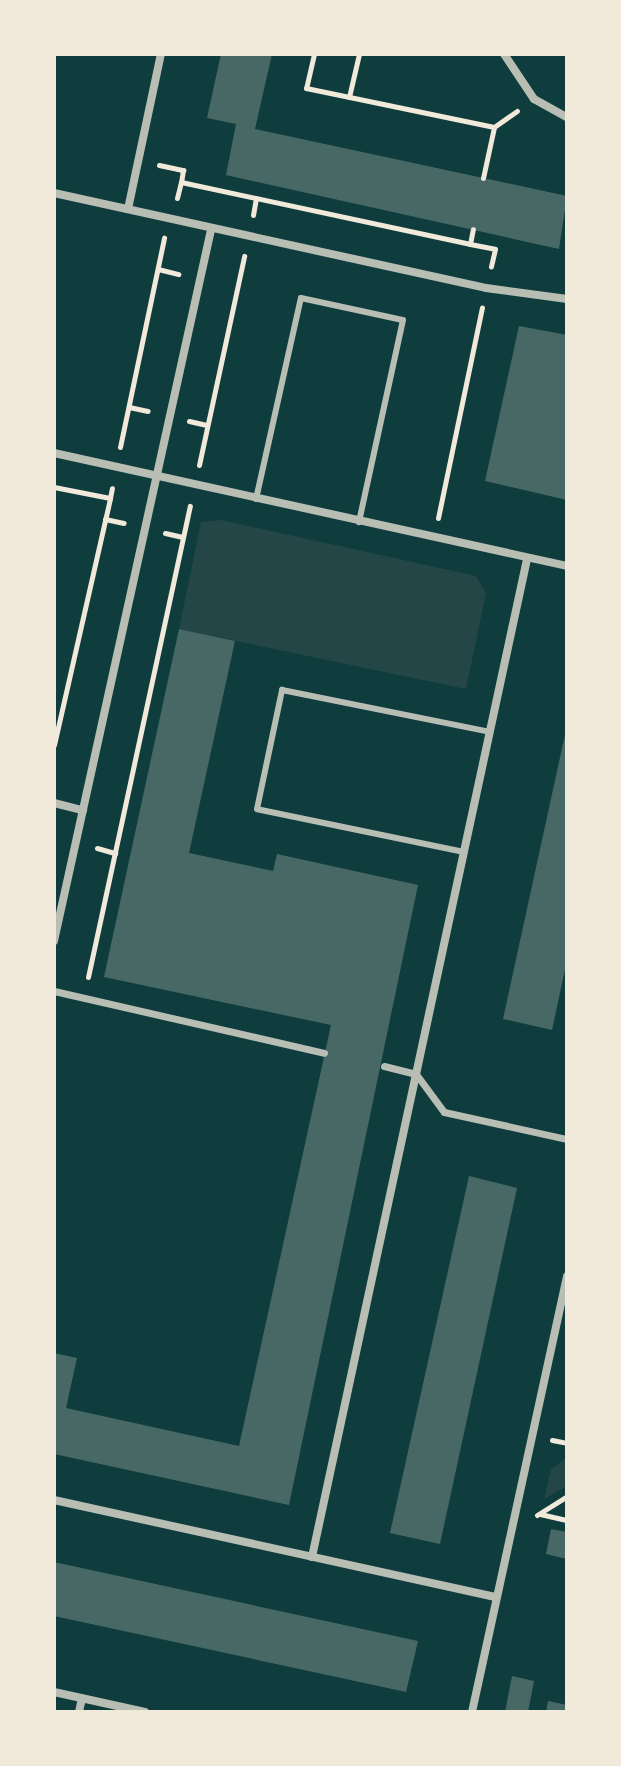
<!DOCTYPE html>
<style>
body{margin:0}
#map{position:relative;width:621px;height:1766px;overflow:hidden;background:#0f3d3e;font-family:Raleway,sans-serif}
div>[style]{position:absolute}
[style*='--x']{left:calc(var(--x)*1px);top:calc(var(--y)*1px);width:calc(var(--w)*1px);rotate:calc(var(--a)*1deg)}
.green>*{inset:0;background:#244646}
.building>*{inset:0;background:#486865}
.path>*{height:5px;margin:-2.5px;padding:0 2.5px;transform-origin:2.5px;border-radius:2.5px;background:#f1e9da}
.service>*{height:6px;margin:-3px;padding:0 3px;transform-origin:3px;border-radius:3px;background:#b8beb3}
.pedestrian>*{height:7px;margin:-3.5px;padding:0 3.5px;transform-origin:3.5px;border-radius:3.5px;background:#b8beb3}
.minor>*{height:8px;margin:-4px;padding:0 4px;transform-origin:4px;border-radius:4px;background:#b8beb3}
span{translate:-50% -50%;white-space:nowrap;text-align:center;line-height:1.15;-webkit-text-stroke:8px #f1e9da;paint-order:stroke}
.frame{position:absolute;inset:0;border:56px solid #f1e9da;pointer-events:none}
</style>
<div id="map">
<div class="green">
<i style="clip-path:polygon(221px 520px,476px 576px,486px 593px,466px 689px,179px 629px,201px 522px)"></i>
<i style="clip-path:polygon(567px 1457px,567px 1486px,544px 1499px,551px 1470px)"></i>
</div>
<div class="building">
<i style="clip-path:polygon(221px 54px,272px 54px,255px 129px,567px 196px,559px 249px,226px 175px,236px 124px,207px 118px)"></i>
<i style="clip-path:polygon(519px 326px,567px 335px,567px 500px,485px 481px)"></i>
<i style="clip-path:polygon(179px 629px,235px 641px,189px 853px,273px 871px,277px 854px,418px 885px,289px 1505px,54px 1454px,54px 1353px,77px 1358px,66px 1408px,239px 1446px,331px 1025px,104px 977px)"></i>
<i style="clip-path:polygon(566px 730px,567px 960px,552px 1030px,503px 1019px)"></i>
<i style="clip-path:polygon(469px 1176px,517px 1188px,440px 1544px,390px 1533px)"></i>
<i style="clip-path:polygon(551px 1529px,567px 1532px,567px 1559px,546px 1554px)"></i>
<i style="clip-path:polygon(54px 1562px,418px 1641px,406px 1692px,54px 1616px)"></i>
<i style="clip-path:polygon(512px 1676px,534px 1681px,528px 1712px,505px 1712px)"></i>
<i style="clip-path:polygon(548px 1701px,567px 1705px,567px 1712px,546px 1712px)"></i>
</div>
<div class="path">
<i style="--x:314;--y:54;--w:35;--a:103"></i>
<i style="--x:306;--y:88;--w:192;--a:11.7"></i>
<i style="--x:494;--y:127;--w:28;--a:-35"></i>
<i style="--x:349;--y:97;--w:44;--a:-76.9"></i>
<i style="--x:159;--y:165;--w:25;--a:12"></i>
<i style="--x:183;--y:170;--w:12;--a:99"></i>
<i style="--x:483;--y:178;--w:52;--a:-77.8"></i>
<i style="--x:177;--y:198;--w:16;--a:-76"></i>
<i style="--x:181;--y:182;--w:296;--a:12.1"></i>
<i style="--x:470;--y:244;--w:15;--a:-79"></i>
<i style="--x:253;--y:215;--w:17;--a:-80"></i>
<i style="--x:470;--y:244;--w:25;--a:11"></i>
<i style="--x:495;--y:249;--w:18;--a:103"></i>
<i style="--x:158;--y:269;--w:21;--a:14"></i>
<i style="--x:129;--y:407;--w:19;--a:12"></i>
<i style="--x:189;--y:421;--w:18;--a:13"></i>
<i style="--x:120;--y:447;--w:214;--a:-78.1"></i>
<i style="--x:199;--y:465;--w:214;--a:-77.8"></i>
<i style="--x:54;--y:487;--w:57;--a:11.1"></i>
<i style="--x:110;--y:498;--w:10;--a:-79"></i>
<i style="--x:438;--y:518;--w:215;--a:-78.2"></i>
<i style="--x:105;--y:519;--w:19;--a:12"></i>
<i style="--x:165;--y:533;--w:18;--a:13"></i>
<i style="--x:54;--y:745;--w:253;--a:-77.2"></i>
<i style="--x:97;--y:848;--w:19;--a:16"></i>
<i style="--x:88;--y:977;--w:482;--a:-77.8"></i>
<i style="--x:552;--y:1440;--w:15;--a:11"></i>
<i style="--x:540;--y:1514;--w:28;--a:13"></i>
<i style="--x:537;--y:1515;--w:36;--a:-32"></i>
</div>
<div class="service">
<i style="--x:256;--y:499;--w:206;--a:-77.4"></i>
<i style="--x:301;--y:298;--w:104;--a:12.2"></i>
<i style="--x:403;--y:320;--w:207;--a:102.3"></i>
<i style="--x:464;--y:852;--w:211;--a:-168.3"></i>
<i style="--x:257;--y:809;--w:122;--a:-78.1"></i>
<i style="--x:282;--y:690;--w:212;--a:11.4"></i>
</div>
<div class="pedestrian">
<i style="--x:54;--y:991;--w:277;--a:12.9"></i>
<i style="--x:384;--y:1066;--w:33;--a:14"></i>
<i style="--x:416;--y:1074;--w:47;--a:53.6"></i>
<i style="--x:444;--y:1112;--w:126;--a:12.4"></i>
</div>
<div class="minor">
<i style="--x:504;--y:54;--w:54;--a:56.3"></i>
<i style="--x:534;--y:99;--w:38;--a:29"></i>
<i style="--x:54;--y:193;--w:442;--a:12.4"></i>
<i style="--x:486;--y:288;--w:82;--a:7.7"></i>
<i style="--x:128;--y:209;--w:158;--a:-78"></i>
<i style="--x:54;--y:453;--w:525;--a:12.42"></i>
<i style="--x:54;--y:803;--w:30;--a:14"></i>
<i style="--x:54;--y:941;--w:728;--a:-77.55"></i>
<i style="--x:54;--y:1500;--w:453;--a:12.4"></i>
<i style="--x:312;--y:1557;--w:1021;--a:-77.84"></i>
<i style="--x:54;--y:1692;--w:93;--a:12.4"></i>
<i style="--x:79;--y:1712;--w:14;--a:-78"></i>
<i style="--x:472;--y:1712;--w:446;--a:-77.7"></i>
</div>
<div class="frame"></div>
</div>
